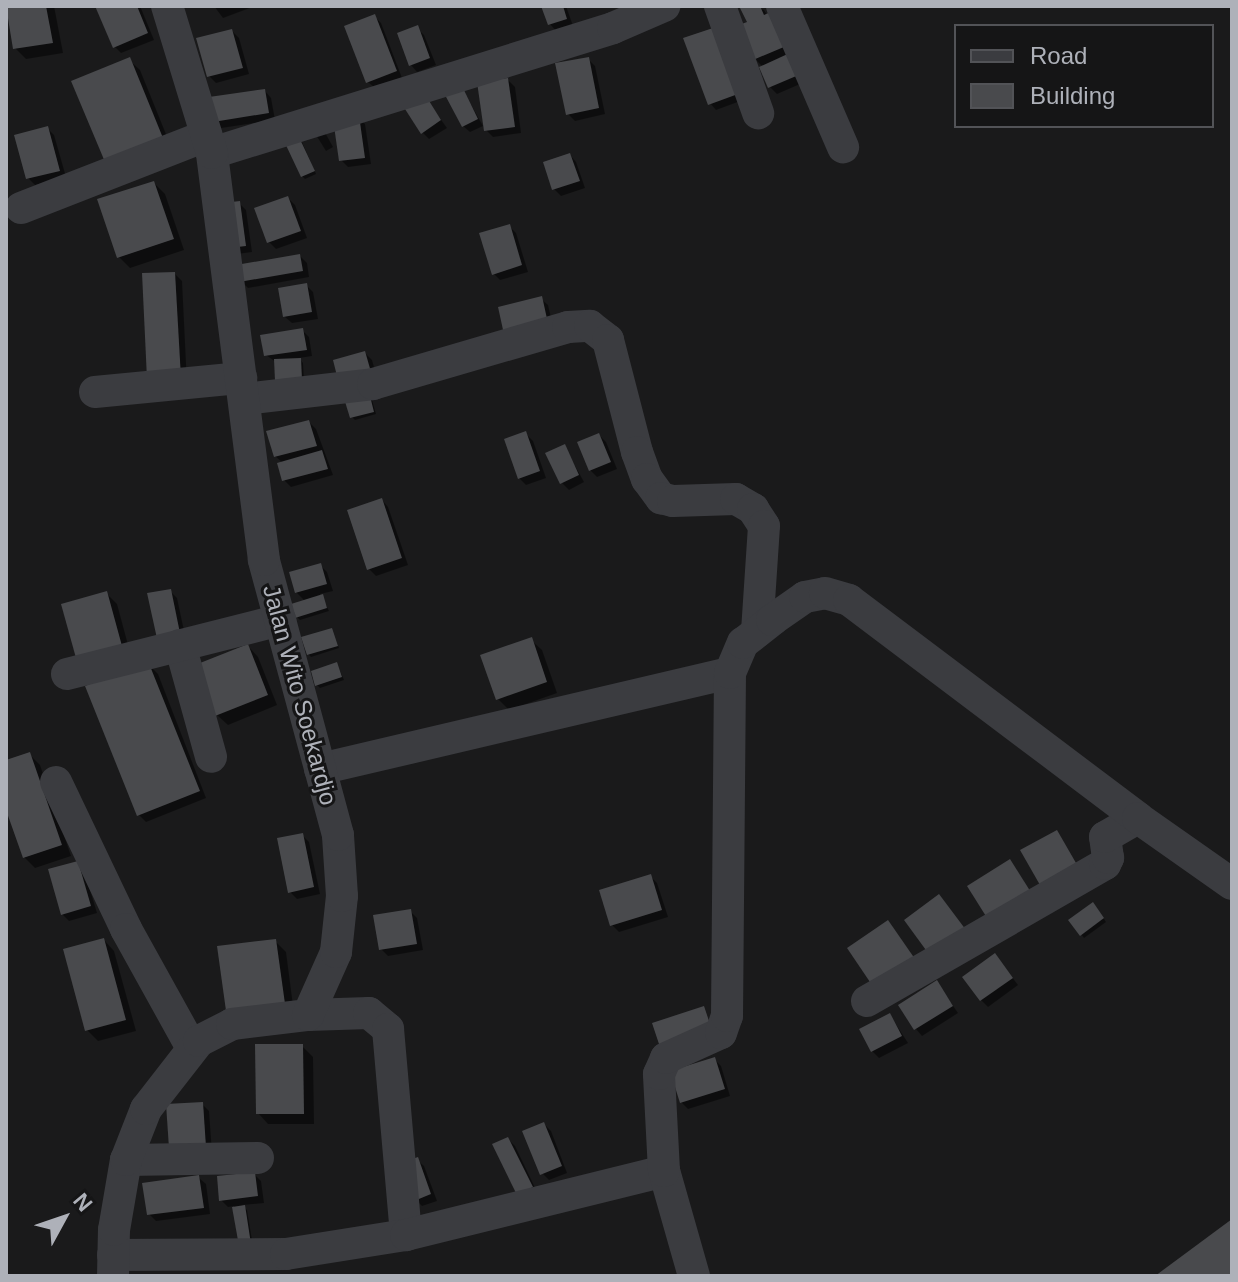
<!DOCTYPE html>
<style>
body{margin:0}
#map{position:relative;width:1238px;height:1282px;overflow:hidden;background:#1a1a1b;font-family:Helvetica,sans-serif}
div>[style]{position:absolute}
[style*='--x']{left:calc(var(--x)*1px);top:calc(var(--y)*1px);width:calc(var(--w)*1px);rotate:calc(var(--a)*1deg)}
.shadow>*{inset:0;background:#0007}
.building>*{inset:0;background:#494a4d}
.minor>*{height:32px;margin:-16px;padding:0 16px;transform-origin:16px;border-radius:16px;background:#3b3c40}
span{translate:-50% -50%;white-space:nowrap;text-align:center;line-height:1.15;-webkit-text-stroke:6px #151516;paint-order:stroke}
.street-label{font-size:24px;color:#aeb1b9}
.frame{position:absolute;inset:0;border:8px solid #aeb1b9;pointer-events:none}
.legend{position:absolute;left:954px;top:24px;width:260px;height:104px;box-sizing:border-box;background:#151516;border:2px solid #525357;margin:0;padding:10px 14px;list-style:none;font-size:24px;color:#aeb1b9}
.legend li{display:flex;align-items:center;gap:16px;height:40px}
.legend b{width:40px;border:2px solid #525357}
.north{position:absolute;left:24px;top:1178px;width:80px;height:80px;-webkit-text-stroke:6px #151516;paint-order:stroke;rotate:50deg;font-size:22px;font-weight:700;line-height:32px;text-align:center;color:#aeb1b9}
.north::after{content:'';display:block;margin:auto;width:28px;height:36px;background:#aeb1b9;clip-path:polygon(50% 0,100% 100%,50% 72%,0 100%)}
</style>
<div id="map">
<div class="shadow">
<i style="clip-path:polygon(7px 6px,54px 6px,63px 53px,26px 59px,15px 48px)"></i>
<i style="clip-path:polygon(97px 6px,140px 6px,154px 40px,121px 53px,114px 46px)"></i>
<i style="clip-path:polygon(214px 6px,255px 6px,223px 18px)"></i>
<i style="clip-path:polygon(543px 6px,566px 6px,573px 26px,556px 31px,550px 24px)"></i>
<i style="clip-path:polygon(750px 6px,764px 10px,807px 81px,777px 94px,770px 87px,763px 67px,755px 59px,749px 23px,743px 9px)"></i>
<i style="clip-path:polygon(374px 16px,381px 23px,402px 78px,375px 88px,368px 82px)"></i>
<i style="clip-path:polygon(417px 28px,424px 35px,436px 65px,417px 72px,411px 65px)"></i>
<i style="clip-path:polygon(713px 30px,743px 100px,716px 110px,710px 103px)"></i>
<i style="clip-path:polygon(232px 31px,239px 38px,249px 74px,216px 83px,209px 76px)"></i>
<i style="clip-path:polygon(588px 59px,595px 66px,605px 114px,575px 121px,568px 114px)"></i>
<i style="clip-path:polygon(129px 60px,140px 70px,172px 149px,106px 161px)"></i>
<i style="clip-path:polygon(508px 80px,515px 87px,521px 133px,493px 137px,486px 130px)"></i>
<i style="clip-path:polygon(462px 89px,483px 126px,470px 132px,463px 126px)"></i>
<i style="clip-path:polygon(265px 91px,271px 98px,275px 120px,221px 128px,215px 121px)"></i>
<i style="clip-path:polygon(426px 99px,447px 128px,429px 139px,422px 132px)"></i>
<i style="clip-path:polygon(358px 117px,365px 124px,371px 164px,348px 167px,341px 160px)"></i>
<i style="clip-path:polygon(47px 128px,54px 135px,66px 177px,35px 185px,28px 178px)"></i>
<i style="clip-path:polygon(323px 129px,333px 147px,326px 151px,313px 130px)"></i>
<i style="clip-path:polygon(301px 140px,316px 174px,305px 179px,302px 176px)"></i>
<i style="clip-path:polygon(570px 155px,576px 162px,585px 188px,561px 196px,554px 189px)"></i>
<i style="clip-path:polygon(154px 183px,165px 194px,184px 250px,130px 268px,119px 257px)"></i>
<i style="clip-path:polygon(288px 198px,295px 205px,307px 238px,276px 249px,269px 242px)"></i>
<i style="clip-path:polygon(239px 203px,246px 210px,252px 252px,237px 254px)"></i>
<i style="clip-path:polygon(509px 226px,516px 233px,528px 272px,500px 280px,493px 273px)"></i>
<i style="clip-path:polygon(300px 256px,307px 263px,309px 277px,248px 288px,241px 281px)"></i>
<i style="clip-path:polygon(175px 274px,182px 281px,187px 384px,144px 275px)"></i>
<i style="clip-path:polygon(306px 285px,313px 292px,318px 319px,292px 323px,285px 317px)"></i>
<i style="clip-path:polygon(541px 299px,548px 305px,555px 335px,500px 308px)"></i>
<i style="clip-path:polygon(302px 330px,309px 337px,312px 356px,299px 358px,303px 363px,304px 382px,266px 355px)"></i>
<i style="clip-path:polygon(365px 353px,372px 360px,379px 385px,370px 393px,376px 414px,355px 420px,352px 417px)"></i>
<i style="clip-path:polygon(309px 422px,316px 429px,333px 475px,291px 487px,284px 480px,283px 463px,275px 456px)"></i>
<i style="clip-path:polygon(526px 434px,533px 441px,546px 478px,526px 485px,519px 478px)"></i>
<i style="clip-path:polygon(599px 435px,606px 442px,617px 469px,597px 477px,590px 470px)"></i>
<i style="clip-path:polygon(564px 446px,584px 482px,569px 490px,562px 483px)"></i>
<i style="clip-path:polygon(382px 500px,388px 507px,408px 565px,376px 576px,369px 569px)"></i>
<i style="clip-path:polygon(320px 565px,327px 572px,333px 591px,320px 594px,329px 611px,300px 620px,297px 617px,306px 602px,296px 592px)"></i>
<i style="clip-path:polygon(170px 591px,177px 598px,187px 645px,166px 649px)"></i>
<i style="clip-path:polygon(107px 594px,117px 604px,131px 656px,63px 605px)"></i>
<i style="clip-path:polygon(331px 630px,339px 648px,311px 657px,308px 654px)"></i>
<i style="clip-path:polygon(531px 640px,542px 650px,557px 693px,509px 710px,498px 699px)"></i>
<i style="clip-path:polygon(248px 646px,258px 657px,277px 705px,228px 725px,217px 715px)"></i>
<i style="clip-path:polygon(147px 663px,158px 674px,206px 798px,146px 822px,139px 815px)"></i>
<i style="clip-path:polygon(337px 664px,344px 680px,320px 688px,317px 685px)"></i>
<i style="clip-path:polygon(29px 754px,40px 765px,71px 856px,35px 868px,24px 857px,6px 803px,6px 762px)"></i>
<i style="clip-path:polygon(302px 835px,309px 842px,320px 894px,297px 899px,290px 892px)"></i>
<i style="clip-path:polygon(84px 870px,97px 913px,69px 921px,62px 914px,50px 871px)"></i>
<i style="clip-path:polygon(650px 876px,657px 883px,668px 917px,619px 932px,612px 925px)"></i>
<i style="clip-path:polygon(1096px 907px,1106px 922px,1084px 938px,1071px 921px)"></i>
<i style="clip-path:polygon(410px 911px,417px 918px,423px 950px,388px 956px,381px 949px)"></i>
<i style="clip-path:polygon(104px 940px,114px 951px,136px 1031px,98px 1041px,87px 1030px)"></i>
<i style="clip-path:polygon(275px 941px,286px 952px,295px 1021px,240px 1028px)"></i>
<i style="clip-path:polygon(1001px 963px,1018px 985px,988px 1007px,981px 1000px)"></i>
<i style="clip-path:polygon(937px 983px,958px 1013px,922px 1036px,916px 1029px)"></i>
<i style="clip-path:polygon(890px 1015px,908px 1043px,879px 1058px,872px 1051px)"></i>
<i style="clip-path:polygon(302px 1046px,313px 1057px,314px 1124px,268px 1124px,258px 1113px)"></i>
<i style="clip-path:polygon(714px 1059px,721px 1066px,730px 1096px,688px 1109px,681px 1102px)"></i>
<i style="clip-path:polygon(202px 1104px,209px 1111px,212px 1153px,168px 1106px)"></i>
<i style="clip-path:polygon(544px 1124px,551px 1131px,567px 1173px,549px 1180px,542px 1173px)"></i>
<i style="clip-path:polygon(508px 1139px,515px 1146px,538px 1194px,519px 1194px)"></i>
<i style="clip-path:polygon(417px 1160px,424px 1166px,437px 1201px,422px 1206px,416px 1200px)"></i>
<i style="clip-path:polygon(254px 1174px,261px 1181px,264px 1203px,242px 1205px,247px 1210px,253px 1246px,240px 1245px,234px 1206px,228px 1207px,221px 1200px)"></i>
<i style="clip-path:polygon(199px 1178px,206px 1184px,210px 1214px,156px 1221px,149px 1214px)"></i>
</div>
<div class="building">
<i style="clip-path:polygon(6px 6px,46px 6px,53px 43px,13px 49px)"></i>
<i style="clip-path:polygon(95px 6px,137px 6px,148px 33px,113px 48px)"></i>
<i style="clip-path:polygon(541px 6px,563px 6px,567px 19px,548px 25px)"></i>
<i style="clip-path:polygon(760px 6px,764px 15px,777px 9px,791px 44px,753px 60px,739px 25px,747px 22px,740px 8px)"></i>
<i style="clip-path:polygon(375px 14px,397px 71px,366px 83px,344px 26px)"></i>
<i style="clip-path:polygon(418px 25px,430px 58px,409px 66px,397px 33px)"></i>
<i style="clip-path:polygon(713px 28px,738px 94px,708px 105px,683px 38px)"></i>
<i style="clip-path:polygon(232px 29px,243px 68px,207px 77px,196px 38px)"></i>
<i style="clip-path:polygon(792px 52px,801px 74px,768px 88px,759px 67px)"></i>
<i style="clip-path:polygon(130px 57px,163px 138px,105px 162px,71px 81px)"></i>
<i style="clip-path:polygon(589px 57px,599px 108px,566px 115px,555px 63px)"></i>
<i style="clip-path:polygon(508px 78px,515px 127px,484px 131px,477px 82px)"></i>
<i style="clip-path:polygon(462px 86px,478px 119px,462px 127px,445px 95px)"></i>
<i style="clip-path:polygon(265px 89px,269px 113px,213px 122px,209px 97px)"></i>
<i style="clip-path:polygon(426px 96px,441px 120px,421px 134px,405px 109px)"></i>
<i style="clip-path:polygon(359px 115px,365px 158px,339px 161px,333px 119px)"></i>
<i style="clip-path:polygon(48px 126px,60px 171px,26px 179px,14px 135px)"></i>
<i style="clip-path:polygon(298px 135px,315px 171px,301px 177px,284px 141px)"></i>
<i style="clip-path:polygon(570px 153px,580px 181px,552px 190px,543px 162px)"></i>
<i style="clip-path:polygon(154px 181px,174px 239px,117px 258px,97px 199px)"></i>
<i style="clip-path:polygon(288px 196px,301px 231px,267px 243px,254px 208px)"></i>
<i style="clip-path:polygon(240px 201px,246px 246px,229px 248px,223px 203px)"></i>
<i style="clip-path:polygon(510px 224px,522px 265px,492px 275px,479px 233px)"></i>
<i style="clip-path:polygon(300px 254px,303px 271px,239px 282px,236px 265px)"></i>
<i style="clip-path:polygon(175px 272px,181px 378px,147px 379px,142px 273px)"></i>
<i style="clip-path:polygon(307px 283px,312px 312px,283px 317px,278px 288px)"></i>
<i style="clip-path:polygon(542px 296px,549px 328px,505px 339px,498px 307px)"></i>
<i style="clip-path:polygon(303px 328px,307px 350px,264px 356px,260px 335px)"></i>
<i style="clip-path:polygon(365px 351px,373px 379px,340px 388px,333px 360px)"></i>
<i style="clip-path:polygon(301px 358px,302px 380px,275px 381px,274px 359px)"></i>
<i style="clip-path:polygon(368px 388px,374px 412px,350px 418px,343px 395px)"></i>
<i style="clip-path:polygon(309px 420px,317px 446px,274px 457px,266px 431px)"></i>
<i style="clip-path:polygon(526px 431px,540px 471px,518px 479px,504px 439px)"></i>
<i style="clip-path:polygon(599px 433px,611px 462px,589px 471px,577px 442px)"></i>
<i style="clip-path:polygon(565px 444px,579px 475px,560px 484px,545px 453px)"></i>
<i style="clip-path:polygon(322px 450px,328px 469px,282px 481px,277px 463px)"></i>
<i style="clip-path:polygon(382px 498px,402px 558px,367px 570px,347px 510px)"></i>
<i style="clip-path:polygon(321px 563px,327px 584px,295px 593px,289px 572px)"></i>
<i style="clip-path:polygon(171px 589px,181px 638px,158px 643px,147px 593px)"></i>
<i style="clip-path:polygon(107px 591px,122px 646px,76px 658px,61px 604px)"></i>
<i style="clip-path:polygon(323px 594px,327px 608px,295px 618px,291px 604px)"></i>
<i style="clip-path:polygon(332px 628px,338px 646px,307px 655px,301px 637px)"></i>
<i style="clip-path:polygon(532px 637px,547px 682px,496px 700px,480px 655px)"></i>
<i style="clip-path:polygon(248px 644px,268px 695px,215px 716px,195px 665px)"></i>
<i style="clip-path:polygon(148px 661px,200px 791px,137px 816px,85px 686px)"></i>
<i style="clip-path:polygon(337px 662px,342px 677px,315px 686px,311px 671px)"></i>
<i style="clip-path:polygon(30px 752px,62px 845px,23px 858px,6px 810px,6px 760px)"></i>
<i style="clip-path:polygon(1057px 830px,1076px 863px,1040px 885px,1020px 850px)"></i>
<i style="clip-path:polygon(303px 833px,314px 887px,288px 893px,277px 838px)"></i>
<i style="clip-path:polygon(1010px 859px,1032px 894px,989px 921px,967px 886px)"></i>
<i style="clip-path:polygon(78px 861px,91px 906px,61px 915px,48px 869px)"></i>
<i style="clip-path:polygon(651px 874px,662px 910px,610px 926px,599px 890px)"></i>
<i style="clip-path:polygon(939px 894px,966px 930px,931px 957px,904px 920px)"></i>
<i style="clip-path:polygon(1093px 902px,1104px 918px,1080px 936px,1068px 920px)"></i>
<i style="clip-path:polygon(411px 909px,417px 944px,379px 950px,373px 915px)"></i>
<i style="clip-path:polygon(888px 920px,915px 959px,874px 988px,847px 948px)"></i>
<i style="clip-path:polygon(104px 938px,126px 1020px,85px 1031px,63px 949px)"></i>
<i style="clip-path:polygon(276px 939px,286px 1011px,227px 1018px,217px 946px)"></i>
<i style="clip-path:polygon(995px 953px,1013px 978px,980px 1001px,962px 977px)"></i>
<i style="clip-path:polygon(937px 980px,953px 1006px,914px 1030px,898px 1005px)"></i>
<i style="clip-path:polygon(704px 1006px,712px 1030px,660px 1047px,652px 1023px)"></i>
<i style="clip-path:polygon(890px 1013px,902px 1036px,871px 1052px,859px 1029px)"></i>
<i style="clip-path:polygon(255px 1044px,303px 1044px,304px 1114px,256px 1114px)"></i>
<i style="clip-path:polygon(715px 1057px,725px 1089px,680px 1103px,670px 1071px)"></i>
<i style="clip-path:polygon(203px 1102px,206px 1147px,169px 1148px,166px 1104px)"></i>
<i style="clip-path:polygon(544px 1122px,562px 1166px,540px 1175px,522px 1131px)"></i>
<i style="clip-path:polygon(508px 1137px,533px 1187px,517px 1195px,492px 1144px)"></i>
<i style="clip-path:polygon(418px 1157px,431px 1194px,414px 1201px,401px 1163px)"></i>
<i style="clip-path:polygon(255px 1172px,258px 1196px,219px 1201px,217px 1176px)"></i>
<i style="clip-path:polygon(199px 1175px,204px 1208px,147px 1215px,142px 1183px)"></i>
<i style="clip-path:polygon(245px 1205px,251px 1244px,239px 1246px,232px 1207px)"></i>
<i style="clip-path:polygon(1232px 1219px,1232px 1276px,1155px 1276px)"></i>
</div>
<div class="minor">
<i style="--x:720;--y:6;--w:114;--a:70.4"></i>
<i style="--x:782;--y:6;--w:154;--a:66.6"></i>
<i style="--x:212;--y:153;--w:420;--a:-17.3"></i>
<i style="--x:613;--y:28;--w:56;--a:-23.3"></i>
<i style="--x:21;--y:208;--w:199;--a:-21.3"></i>
<i style="--x:95;--y:392;--w:147;--a:-5.5"></i>
<i style="--x:244;--y:399;--w:130;--a:-6.6"></i>
<i style="--x:373;--y:384;--w:203;--a:-16.3"></i>
<i style="--x:568;--y:327;--w:22;--a:-3"></i>
<i style="--x:590;--y:326;--w:23;--a:38"></i>
<i style="--x:608;--y:340;--w:116;--a:75.5"></i>
<i style="--x:637;--y:452;--w:29;--a:70"></i>
<i style="--x:647;--y:479;--w:24;--a:54"></i>
<i style="--x:661;--y:498;--w:12;--a:14"></i>
<i style="--x:673;--y:501;--w:63;--a:-1.8"></i>
<i style="--x:736;--y:499;--w:20;--a:30"></i>
<i style="--x:753;--y:509;--w:20;--a:57"></i>
<i style="--x:764;--y:526;--w:106;--a:93.8"></i>
<i style="--x:180;--y:645;--w:116;--a:74.5"></i>
<i style="--x:67;--y:674;--w:220;--a:-14.2"></i>
<i style="--x:320;--y:769;--w:421;--a:-13.2"></i>
<i style="--x:56;--y:782;--w:163;--a:64.5"></i>
<i style="--x:126;--y:929;--w:136;--a:61"></i>
<i style="--x:867;--y:1001;--w:275;--a:-29.9"></i>
<i style="--x:1105;--y:864;--w:7;--a:-63"></i>
<i style="--x:1108;--y:858;--w:21;--a:-98"></i>
<i style="--x:1105;--y:837;--w:38;--a:-30"></i>
<i style="--x:308;--y:1015;--w:61;--a:-1.9"></i>
<i style="--x:369;--y:1013;--w:25;--a:40"></i>
<i style="--x:388;--y:1029;--w:207;--a:85"></i>
<i style="--x:126;--y:1160;--w:132;--a:-0.9"></i>
<i style="--x:113;--y:1255;--w:173;--a:-0.3"></i>
<i style="--x:286;--y:1254;--w:121;--a:-9"></i>
<i style="--x:406;--y:1235;--w:266;--a:-13.9"></i>
<i style="--x:113;--y:1276;--w:46;--a:-88.8"></i>
<i style="--x:114;--y:1230;--w:71;--a:-80.3"></i>
<i style="--x:126;--y:1160;--w:55;--a:-68.6"></i>
<i style="--x:146;--y:1109;--w:86;--a:-52.1"></i>
<i style="--x:199;--y:1041;--w:37;--a:-27"></i>
<i style="--x:232;--y:1024;--w:77;--a:-6.8"></i>
<i style="--x:308;--y:1015;--w:69;--a:-66"></i>
<i style="--x:336;--y:952;--w:56;--a:-83.9"></i>
<i style="--x:342;--y:896;--w:61;--a:-93.8"></i>
<i style="--x:338;--y:835;--w:285;--a:-105.1"></i>
<i style="--x:264;--y:560;--w:410;--a:-97.3"></i>
<i style="--x:212;--y:153;--w:154;--a:-107"></i>
<i style="--x:694;--y:1276;--w:109;--a:-105.9"></i>
<i style="--x:664;--y:1171;--w:97;--a:-93"></i>
<i style="--x:659;--y:1074;--w:17;--a:-66"></i>
<i style="--x:666;--y:1058;--w:60;--a:-24.4"></i>
<i style="--x:721;--y:1033;--w:18;--a:-71"></i>
<i style="--x:727;--y:1016;--w:343;--a:-89.5"></i>
<i style="--x:730;--y:673;--w:33;--a:-67"></i>
<i style="--x:743;--y:643;--w:37;--a:-38"></i>
<i style="--x:772;--y:620;--w:40;--a:-34.9"></i>
<i style="--x:805;--y:597;--w:20;--a:-11"></i>
<i style="--x:825;--y:593;--w:25;--a:16"></i>
<i style="--x:849;--y:600;--w:362;--a:37"></i>
<i style="--x:1138;--y:818;--w:115;--a:35.1"></i>
</div>
<div class="street-label">
<span style="left:300px;top:695px;rotate:75deg">Jalan Wito Soekardjo</span>
</div>
<div class="frame"></div>
<ul class="legend">
<li><b style="height:10px;background:#3b3c40"></b>Road</li>
<li><b style="height:22px;background:#494a4d"></b>Building</li>
</ul>
<div class="north">N</div>
</div>
